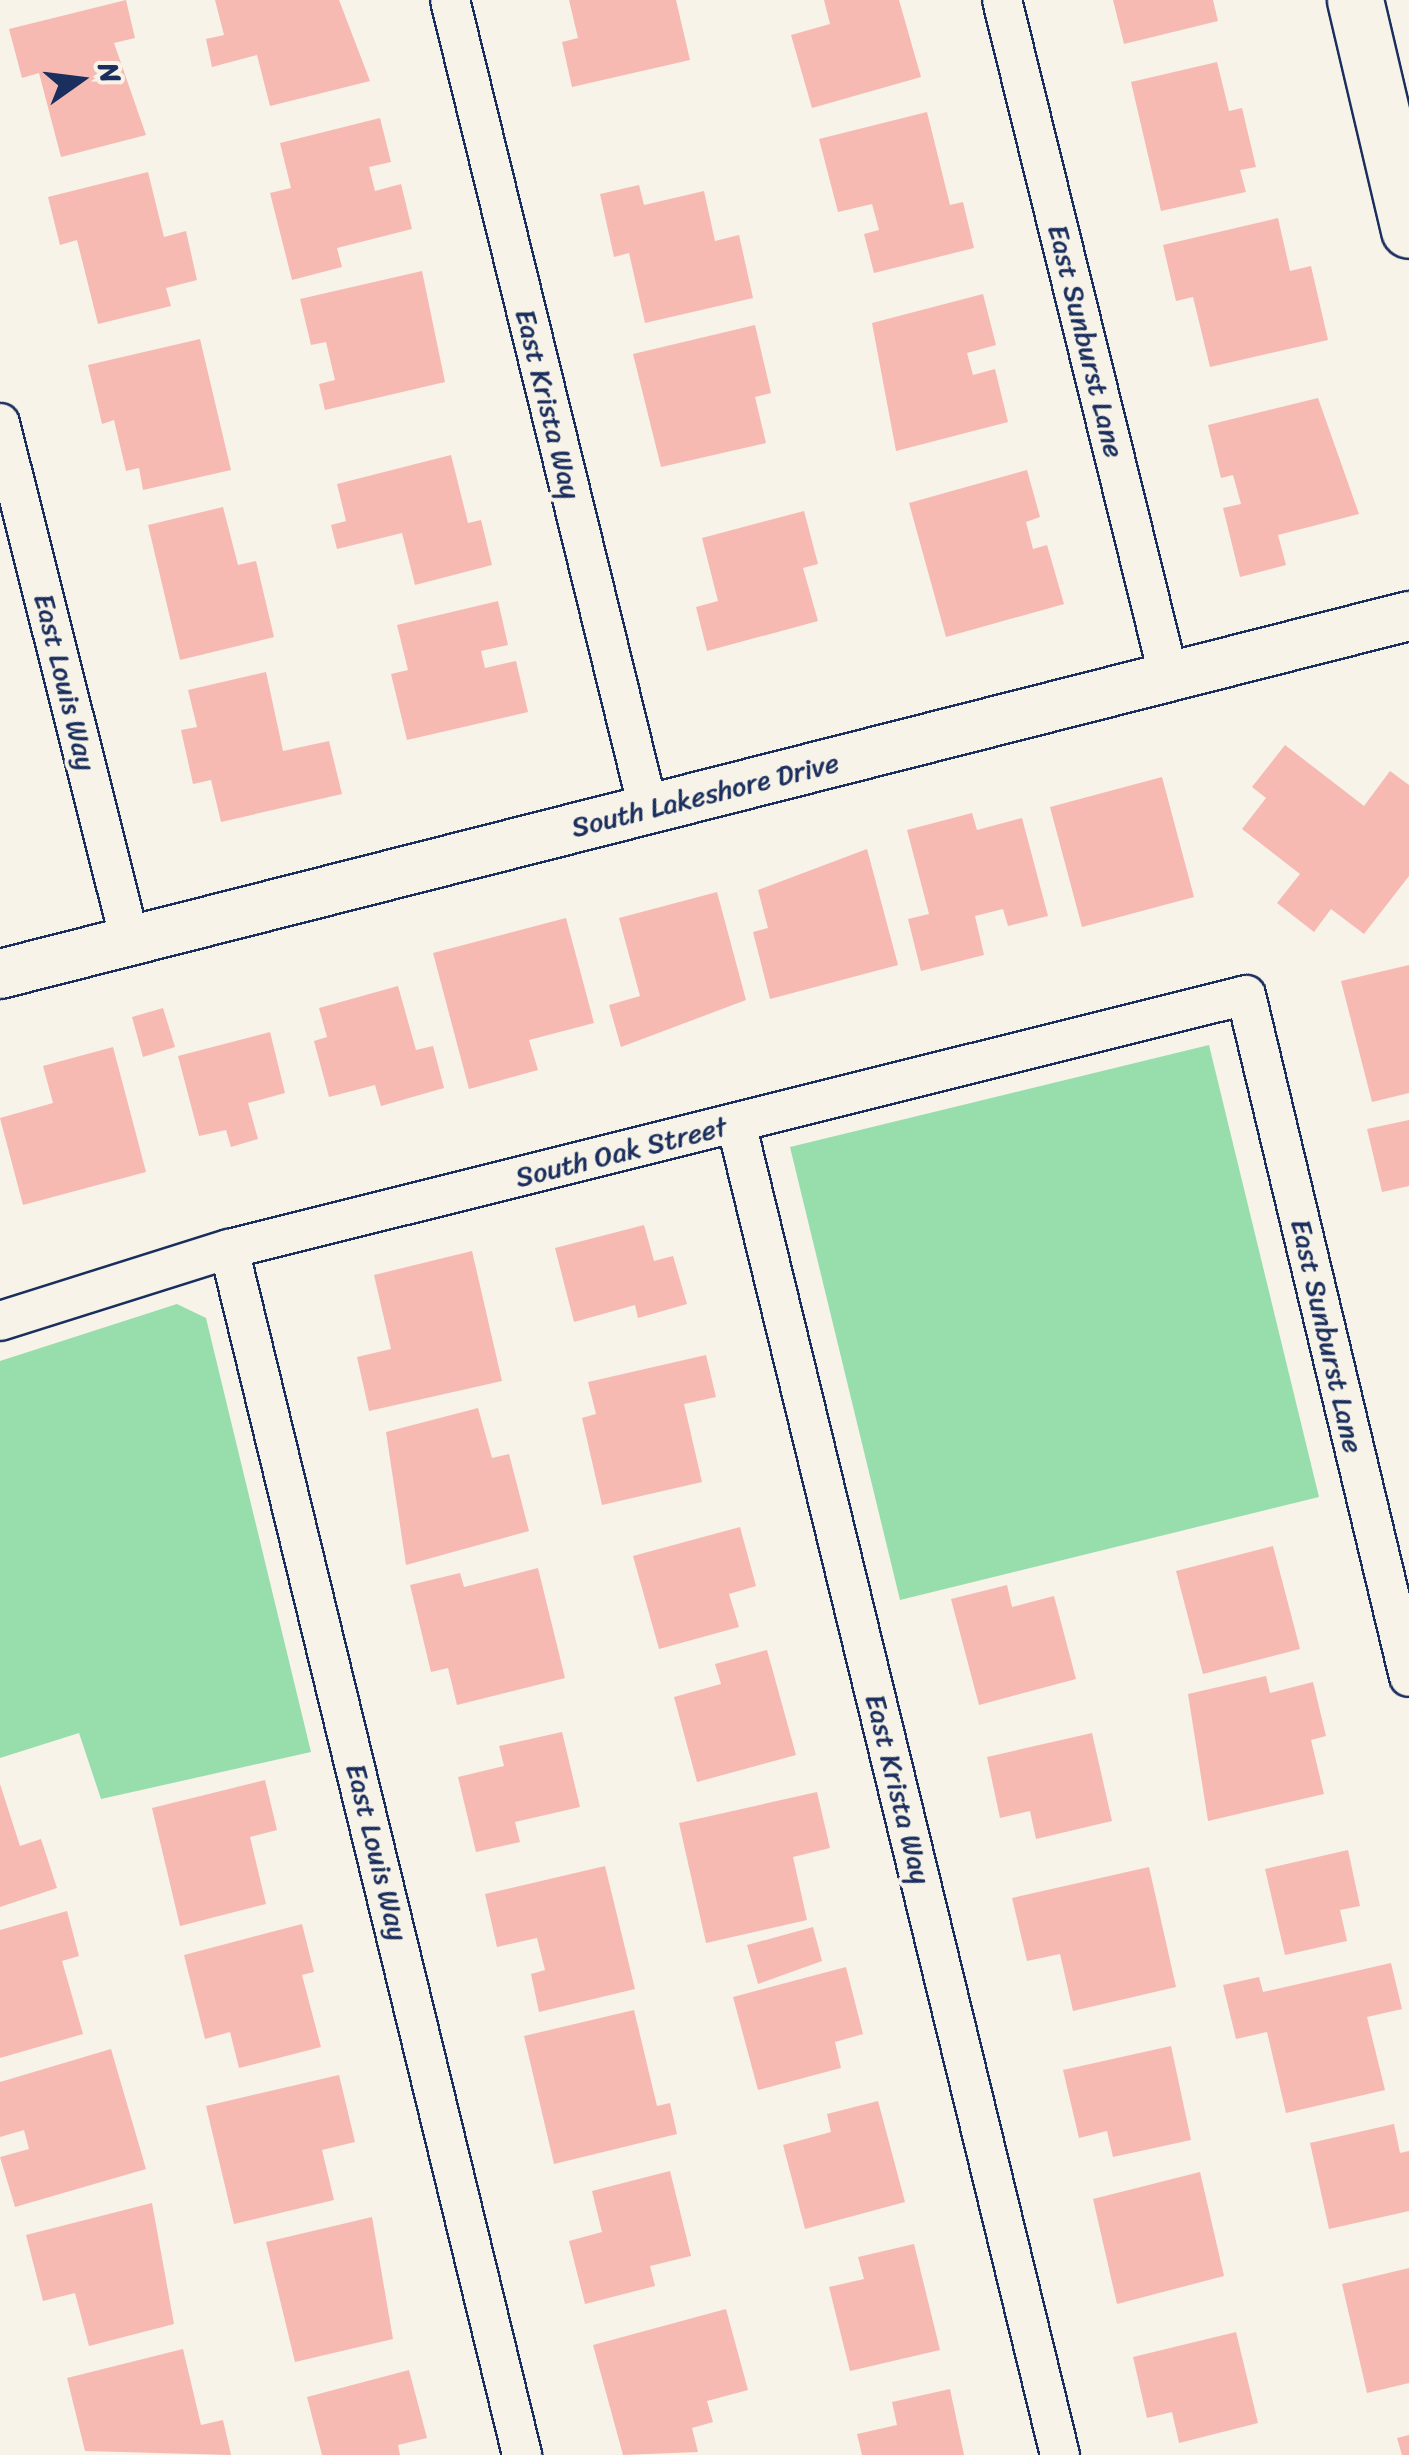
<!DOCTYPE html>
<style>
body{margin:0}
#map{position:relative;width:1409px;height:2455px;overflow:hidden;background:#f7f3e8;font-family:Sriracha,sans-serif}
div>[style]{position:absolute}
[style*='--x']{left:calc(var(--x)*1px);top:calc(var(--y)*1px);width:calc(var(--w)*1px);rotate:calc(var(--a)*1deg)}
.green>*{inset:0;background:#98deac}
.building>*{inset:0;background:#f6bab3}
.roads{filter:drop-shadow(2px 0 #1b2f5e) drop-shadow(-2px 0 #1b2f5e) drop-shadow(0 2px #1b2f5e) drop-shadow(0 -2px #1b2f5e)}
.minor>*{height:38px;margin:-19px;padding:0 19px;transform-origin:19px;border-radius:19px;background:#f7f3e8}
.tertiary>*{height:48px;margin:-24px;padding:0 24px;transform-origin:24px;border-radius:24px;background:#f7f3e8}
.secondary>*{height:55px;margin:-27.5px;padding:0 27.5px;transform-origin:27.5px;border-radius:27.5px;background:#f7f3e8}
span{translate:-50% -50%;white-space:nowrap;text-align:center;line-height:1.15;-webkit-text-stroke:8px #f7f3e8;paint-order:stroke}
.street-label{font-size:28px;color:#1b2f5e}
.north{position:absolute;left:30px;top:30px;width:100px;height:100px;-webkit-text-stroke:8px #f7f3e8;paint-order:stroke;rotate:76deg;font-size:28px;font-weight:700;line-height:40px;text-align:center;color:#1b2f5e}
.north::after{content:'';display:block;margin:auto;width:35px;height:45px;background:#1b2f5e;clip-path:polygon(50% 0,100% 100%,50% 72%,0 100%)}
</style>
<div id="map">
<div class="green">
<i style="clip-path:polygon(1209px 1045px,1319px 1497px,900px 1600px,790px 1147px)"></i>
<i style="clip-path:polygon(177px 1304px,206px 1318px,311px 1752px,101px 1799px,79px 1733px,0 1758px,0 1361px)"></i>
</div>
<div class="building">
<i style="clip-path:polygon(126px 0,135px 38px,114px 43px,146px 135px,61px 157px,39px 73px,22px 78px,9px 29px)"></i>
<i style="clip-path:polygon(215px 0,339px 0,370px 81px,270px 106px,257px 55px,212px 67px,206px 39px,224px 35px)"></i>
<i style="clip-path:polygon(569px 0,676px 0,690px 60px,572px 87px,562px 42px,578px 38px)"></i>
<i style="clip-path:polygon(824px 0,899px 0,921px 77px,812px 108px,791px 35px,830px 24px)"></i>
<i style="clip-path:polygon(1113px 0,1213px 0,1218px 21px,1124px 44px)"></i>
<i style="clip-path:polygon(1217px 62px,1229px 111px,1242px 108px,1256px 167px,1240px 170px,1246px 192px,1161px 211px,1131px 82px)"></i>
<i style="clip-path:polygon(927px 112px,950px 205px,963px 202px,974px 248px,874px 273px,864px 234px,879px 230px,872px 204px,838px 212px,819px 139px)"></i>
<i style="clip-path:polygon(380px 118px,391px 162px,369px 167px,375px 191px,401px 184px,412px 229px,337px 248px,342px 267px,292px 280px,270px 193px,291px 188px,280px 143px)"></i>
<i style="clip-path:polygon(148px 172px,164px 237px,186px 231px,197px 280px,166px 288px,171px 306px,98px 324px,77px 240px,60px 245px,48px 197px)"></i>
<i style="clip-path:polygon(639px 185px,644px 205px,704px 191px,715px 241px,739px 235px,753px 298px,645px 323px,629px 253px,614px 257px,600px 194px)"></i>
<i style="clip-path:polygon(1278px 218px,1290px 271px,1311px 266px,1328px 340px,1210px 367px,1193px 297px,1176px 301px,1163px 245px)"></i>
<i style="clip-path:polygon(422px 271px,445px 382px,325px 410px,319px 384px,335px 380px,326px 342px,311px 345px,300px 299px)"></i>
<i style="clip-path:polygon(983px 294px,996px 345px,967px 353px,973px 375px,995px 369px,1008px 422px,896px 451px,872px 323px)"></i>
<i style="clip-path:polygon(755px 325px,771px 393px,755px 397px,766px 443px,661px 467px,633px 354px)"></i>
<i style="clip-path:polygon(200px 339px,231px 470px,143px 490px,139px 468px,126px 471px,114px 420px,102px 424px,88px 365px)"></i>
<i style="clip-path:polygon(1318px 398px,1359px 514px,1278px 535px,1286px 565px,1240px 577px,1223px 508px,1241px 504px,1233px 475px,1221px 478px,1208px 425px)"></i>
<i style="clip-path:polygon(451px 455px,468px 523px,481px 520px,492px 565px,415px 585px,402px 533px,337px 549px,331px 525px,346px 521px,337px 484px)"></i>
<i style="clip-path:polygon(1027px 470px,1040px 517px,1026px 522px,1033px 549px,1047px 545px,1064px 604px,946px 637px,909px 503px)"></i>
<i style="clip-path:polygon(223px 507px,238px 565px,256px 561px,274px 637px,180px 660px,148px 525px)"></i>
<i style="clip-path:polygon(804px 511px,818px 564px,803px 568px,818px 621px,707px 651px,696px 607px,718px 601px,702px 538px)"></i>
<i style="clip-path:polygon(498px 601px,508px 645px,481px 651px,485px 668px,516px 661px,528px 712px,407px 740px,391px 674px,408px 670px,397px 625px)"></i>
<i style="clip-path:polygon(266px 672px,283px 751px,329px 741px,342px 794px,221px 822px,211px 780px,193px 784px,181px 730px,197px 727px,188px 690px)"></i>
<i style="clip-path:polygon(1285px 745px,1364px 806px,1390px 771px,1409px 785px,1409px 876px,1364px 934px,1331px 909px,1314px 932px,1277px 903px,1300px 874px,1242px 829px,1266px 798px,1252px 787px)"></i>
<i style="clip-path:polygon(1162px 777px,1194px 897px,1082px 927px,1050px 807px)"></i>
<i style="clip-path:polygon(972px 813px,977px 830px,1022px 818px,1048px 916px,1008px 926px,1003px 909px,975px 916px,984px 955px,921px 971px,908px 919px,929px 914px,907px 830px)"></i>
<i style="clip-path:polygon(867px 849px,898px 965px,770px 999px,753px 932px,768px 928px,758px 890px)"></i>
<i style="clip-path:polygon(717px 892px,746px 1000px,621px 1047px,609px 1005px,640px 996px,619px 918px)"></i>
<i style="clip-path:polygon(566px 918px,594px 1023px,529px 1040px,538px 1070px,469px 1089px,433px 953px)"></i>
<i style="clip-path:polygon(1409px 965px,1409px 1093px,1372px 1102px,1341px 981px)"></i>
<i style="clip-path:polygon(398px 986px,416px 1050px,433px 1046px,444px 1088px,381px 1106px,375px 1085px,329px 1097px,314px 1041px,327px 1037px,319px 1008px)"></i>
<i style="clip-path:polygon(163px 1008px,175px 1047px,143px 1057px,132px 1017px)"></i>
<i style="clip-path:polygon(270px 1032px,285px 1093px,248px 1103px,258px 1139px,231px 1147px,226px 1130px,199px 1136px,178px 1056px)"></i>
<i style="clip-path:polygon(113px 1047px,146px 1172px,23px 1205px,0 1118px,53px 1103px,43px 1066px)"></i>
<i style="clip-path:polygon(1409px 1120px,1409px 1186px,1382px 1192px,1367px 1129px)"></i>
<i style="clip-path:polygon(644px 1225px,654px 1261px,673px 1256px,687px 1304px,638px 1318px,635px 1305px,574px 1322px,555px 1248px)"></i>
<i style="clip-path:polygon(472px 1251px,502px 1381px,369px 1411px,357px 1357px,391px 1349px,374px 1275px)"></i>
<i style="clip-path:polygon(706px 1355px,716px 1397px,684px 1404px,702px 1482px,602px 1505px,582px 1418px,596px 1414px,588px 1382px)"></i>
<i style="clip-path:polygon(478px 1408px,492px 1458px,509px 1454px,529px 1531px,406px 1565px,386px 1432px)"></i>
<i style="clip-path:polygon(740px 1527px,756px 1586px,729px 1594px,739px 1627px,659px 1649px,633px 1556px)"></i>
<i style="clip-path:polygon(1273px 1546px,1300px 1649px,1203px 1674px,1176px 1571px)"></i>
<i style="clip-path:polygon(538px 1568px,565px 1678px,457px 1705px,448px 1668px,431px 1672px,410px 1585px,460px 1573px,464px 1587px)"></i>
<i style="clip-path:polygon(1007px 1585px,1012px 1607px,1054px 1596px,1076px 1679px,979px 1705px,951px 1599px)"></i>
<i style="clip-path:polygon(767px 1650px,796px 1755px,697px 1782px,674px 1697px,721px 1684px,715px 1664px)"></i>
<i style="clip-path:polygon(1266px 1676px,1270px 1693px,1313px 1682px,1326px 1736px,1311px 1740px,1324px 1794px,1208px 1821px,1188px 1694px)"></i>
<i style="clip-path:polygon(562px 1732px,580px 1807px,515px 1822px,520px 1842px,476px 1852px,458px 1777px,504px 1766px,499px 1746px)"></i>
<i style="clip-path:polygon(1092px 1733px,1112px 1821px,1036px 1839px,1030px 1811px,1000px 1818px,987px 1757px)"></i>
<i style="clip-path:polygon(265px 1780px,277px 1830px,250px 1837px,266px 1904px,180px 1926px,152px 1808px)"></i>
<i style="clip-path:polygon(0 1784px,20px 1846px,41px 1839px,57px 1888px,0 1907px)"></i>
<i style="clip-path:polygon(817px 1792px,830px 1848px,793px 1857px,807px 1920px,706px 1943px,679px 1823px)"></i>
<i style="clip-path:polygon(1348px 1850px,1360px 1906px,1340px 1910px,1347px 1941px,1285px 1955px,1265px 1869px)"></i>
<i style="clip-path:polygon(605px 1866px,635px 1989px,539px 2012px,531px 1974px,545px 1970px,537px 1938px,497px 1947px,485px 1894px)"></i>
<i style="clip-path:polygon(1149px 1867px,1176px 1987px,1073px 2011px,1060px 1954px,1027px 1961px,1012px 1898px)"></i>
<i style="clip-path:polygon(67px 1911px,79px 1956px,62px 1961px,83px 2034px,0 2058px,0 1930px)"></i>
<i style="clip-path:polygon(302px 1924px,314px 1972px,302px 1975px,321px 2047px,239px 2068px,230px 2032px,205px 2039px,184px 1955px)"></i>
<i style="clip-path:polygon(813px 1927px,822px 1961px,758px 1984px,747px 1945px)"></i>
<i style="clip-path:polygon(1391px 1963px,1402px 2009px,1367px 2017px,1385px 2090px,1286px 2113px,1267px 2032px,1236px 2039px,1223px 1985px,1259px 1977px,1263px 1992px)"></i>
<i style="clip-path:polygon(846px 1967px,863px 2034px,835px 2042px,841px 2068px,758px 2090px,733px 1997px)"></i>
<i style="clip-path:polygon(634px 2010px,657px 2106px,670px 2103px,677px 2134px,554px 2164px,524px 2036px)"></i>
<i style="clip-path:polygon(1171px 2046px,1191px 2140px,1113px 2157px,1107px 2131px,1079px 2138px,1063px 2070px)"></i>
<i style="clip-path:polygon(111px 2049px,146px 2169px,15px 2207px,0 2157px,29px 2149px,24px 2130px,0 2137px,0 2082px)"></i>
<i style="clip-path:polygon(339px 2075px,355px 2142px,322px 2150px,334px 2200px,234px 2224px,206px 2106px)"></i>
<i style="clip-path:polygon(878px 2101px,905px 2202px,805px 2229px,783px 2145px,831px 2132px,827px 2114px)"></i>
<i style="clip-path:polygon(1394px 2124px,1400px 2153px,1409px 2151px,1409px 2211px,1329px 2229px,1310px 2143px)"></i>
<i style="clip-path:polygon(670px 2171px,691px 2256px,650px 2266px,655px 2286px,585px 2304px,569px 2241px,602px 2232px,592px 2191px)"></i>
<i style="clip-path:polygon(1200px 2172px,1224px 2276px,1117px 2304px,1093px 2199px)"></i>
<i style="clip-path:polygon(152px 2203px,174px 2324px,89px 2346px,75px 2293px,43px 2301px,26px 2235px)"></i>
<i style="clip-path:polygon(372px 2217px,393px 2339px,295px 2362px,266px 2242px)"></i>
<i style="clip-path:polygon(914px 2244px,940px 2350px,850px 2371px,829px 2287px,864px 2279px,858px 2257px)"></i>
<i style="clip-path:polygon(1409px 2268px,1409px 2383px,1367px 2393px,1342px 2284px)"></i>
<i style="clip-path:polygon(726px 2309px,748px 2390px,707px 2401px,713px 2422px,692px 2428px,698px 2452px,623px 2455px,593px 2345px)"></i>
<i style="clip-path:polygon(1236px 2332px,1258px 2423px,1179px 2443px,1172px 2412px,1147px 2418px,1133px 2357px)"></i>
<i style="clip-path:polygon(183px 2349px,201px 2425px,223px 2420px,231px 2455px,85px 2451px,67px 2378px)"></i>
<i style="clip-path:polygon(409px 2370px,427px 2438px,398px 2445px,400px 2455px,322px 2455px,307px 2397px)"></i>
<i style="clip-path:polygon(950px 2389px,964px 2455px,862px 2455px,857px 2434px,897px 2425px,892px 2402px)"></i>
<i style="clip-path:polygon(1409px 2435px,1409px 2455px,1402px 2455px,1397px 2438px)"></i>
</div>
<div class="roads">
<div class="minor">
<i style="--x:450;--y:0;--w:832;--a:76.23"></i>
<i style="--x:1002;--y:0;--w:702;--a:76.16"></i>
<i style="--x:0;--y:423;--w:534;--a:75.91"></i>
<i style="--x:736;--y:1123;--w:1371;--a:76.33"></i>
<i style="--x:229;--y:1249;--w:1241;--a:76.34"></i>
<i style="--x:0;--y:1321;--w:240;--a:-17.5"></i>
<i style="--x:229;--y:1249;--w:1048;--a:-14.02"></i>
<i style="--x:1246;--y:995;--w:701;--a:76.56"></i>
</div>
<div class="tertiary">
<i style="--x:0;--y:974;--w:1454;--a:-14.26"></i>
</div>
<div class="secondary">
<i style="--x:1355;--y:0;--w:236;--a:76.8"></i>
</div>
</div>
<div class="street-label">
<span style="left:1086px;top:341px;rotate:76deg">East Sunburst Lane</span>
<span style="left:548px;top:404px;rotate:76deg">East Krista Way</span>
<span style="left:65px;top:682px;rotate:76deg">East Louis Way</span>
<span style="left:705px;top:795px;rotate:-14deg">South Lakeshore Drive</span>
<span style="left:621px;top:1152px;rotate:-14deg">South Oak Street</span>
<span style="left:1327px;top:1336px;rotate:77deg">East Sunburst Lane</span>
<span style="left:898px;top:1789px;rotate:76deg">East Krista Way</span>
<span style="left:377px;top:1852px;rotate:76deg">East Louis Way</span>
</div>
<div class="north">N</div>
</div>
